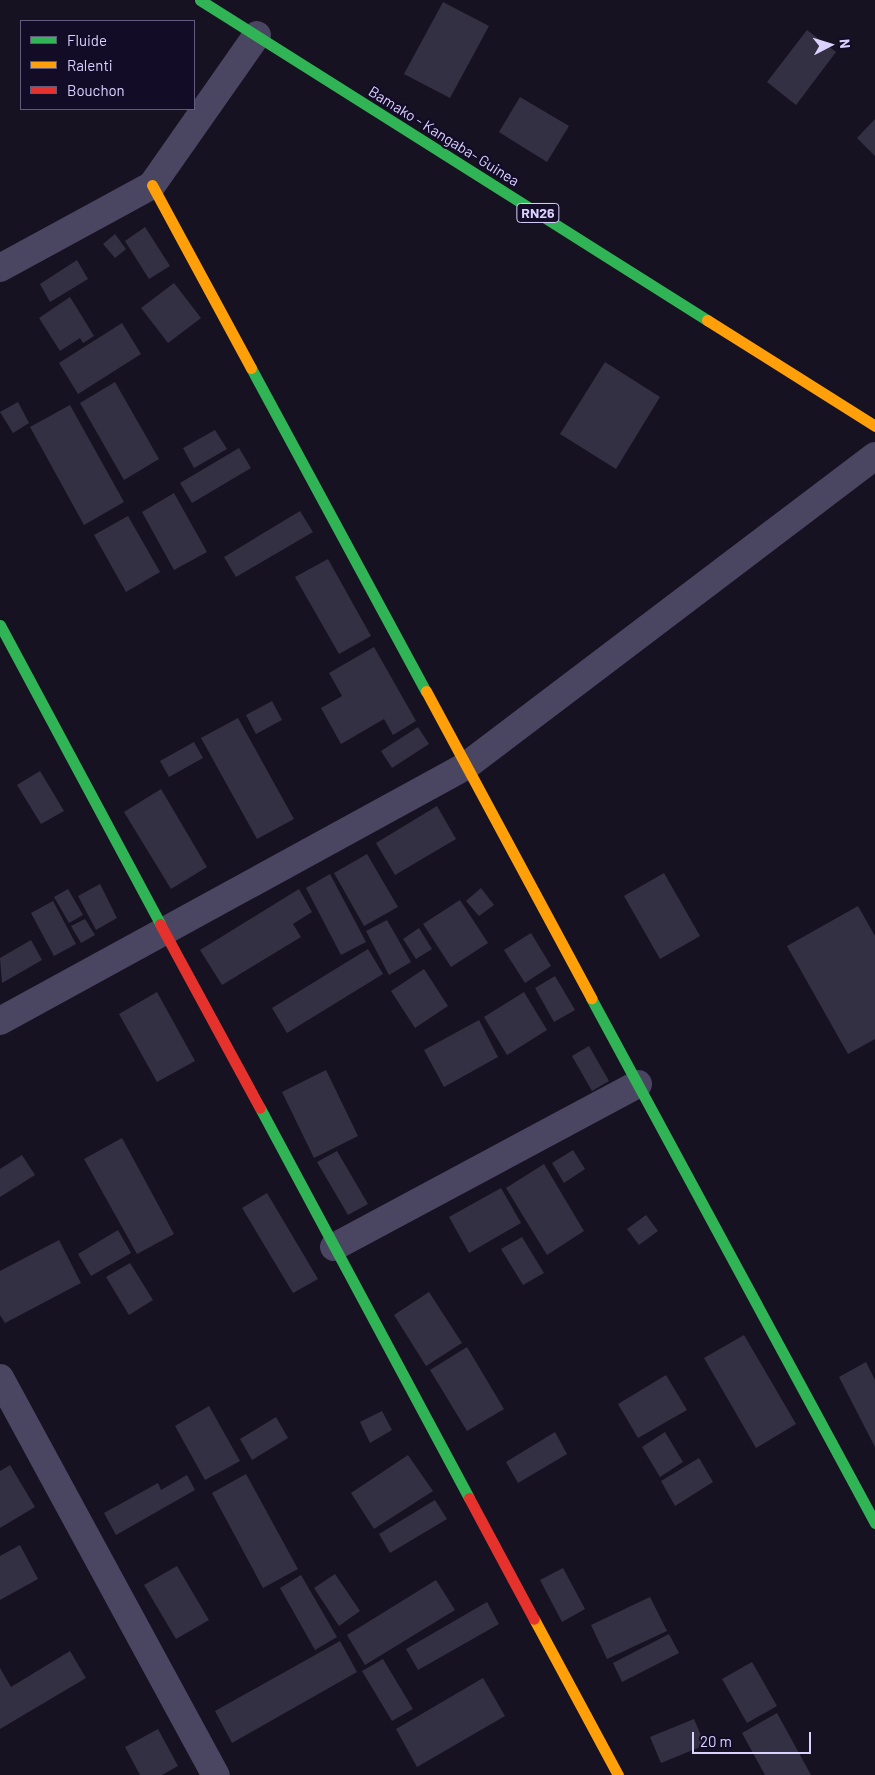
<!DOCTYPE html>
<style>
body{margin:0}
#map{position:relative;width:875px;height:1775px;overflow:hidden;background:#161221;font-family:Barlow,sans-serif}
div>[style]{position:absolute}
[style*='--x']{left:calc(var(--x)*1px);top:calc(var(--y)*1px);width:calc(var(--w)*1px);rotate:calc(var(--a)*1deg)}
.building>*{inset:0;background:#343043}
.street>*{height:28px;margin:-14px;padding:0 14px;transform-origin:14px;border-radius:14px;background:#4a4662}
.fast>*{height:11px;margin:-5.5px;padding:0 5.5px;transform-origin:5.5px;border-radius:5.5px;background:#30b455}
.slow>*{height:11px;margin:-5.5px;padding:0 5.5px;transform-origin:5.5px;border-radius:5.5px;background:#ff9f0a}
.jam>*{height:11px;margin:-5.5px;padding:0 5.5px;transform-origin:5.5px;border-radius:5.5px;background:#e5322d}
span{translate:-50% -50%;white-space:nowrap;text-align:center;line-height:1.15;-webkit-text-stroke:4.5px #130c27;paint-order:stroke}
.shield-label span{padding:1px 4px;background:#130c27;border:1px solid;border-radius:4px;-webkit-text-stroke-width:0}
.shield-label{font-size:14px;color:#dbd2ff;font-weight:700}
.street-label{font-size:15px;color:#dbd2ff}
.legend{position:absolute;left:20px;top:20px;width:175px;height:90px;box-sizing:border-box;background:#130c27;border:1px solid #635b7d;margin:0;padding:6px 9px;list-style:none;font-size:15px;color:#dbd2ff}
.legend li{display:flex;align-items:center;gap:10px;height:25px}
.legend b{width:25px;border:1px solid #635b7d}
.north{position:absolute;left:805px;top:20px;width:50px;height:50px;-webkit-text-stroke:4px #130c27;paint-order:stroke;rotate:85deg;font-size:14px;font-weight:700;line-height:20px;text-align:center;color:#dbd2ff}
.north::after{content:'';display:block;margin:auto;width:18px;height:22px;background:#dbd2ff;clip-path:polygon(50% 0,100% 100%,50% 72%,0 100%)}
.scale{position:absolute;left:692px;top:1732px;width:119px;height:22px;box-sizing:border-box;border:2px solid #dbd2ff;border-top:0;padding-left:6px;font-size:15px;line-height:18px;white-space:nowrap;color:#dbd2ff;-webkit-text-stroke:4px #130c27;paint-order:stroke}
</style>
<div id="map">
<div class="building">
<i style="clip-path:polygon(443px 2px,489px 26px,450px 98px,404px 74px)"></i>
<i style="clip-path:polygon(807px 30px,836px 52px,796px 105px,767px 82px)"></i>
<i style="clip-path:polygon(520px 97px,569px 126px,547px 162px,499px 132px)"></i>
<i style="clip-path:polygon(875px 119px,875px 156px,857px 138px)"></i>
<i style="clip-path:polygon(145px 227px,170px 266px,149px 279px,125px 241px)"></i>
<i style="clip-path:polygon(115px 234px,126px 249px,115px 258px,103px 244px)"></i>
<i style="clip-path:polygon(77px 260px,88px 279px,50px 302px,40px 284px)"></i>
<i style="clip-path:polygon(174px 283px,201px 318px,168px 343px,141px 308px)"></i>
<i style="clip-path:polygon(70px 297px,94px 336px,83px 343px,80px 338px,60px 351px,39px 318px)"></i>
<i style="clip-path:polygon(122px 323px,141px 354px,78px 394px,59px 363px)"></i>
<i style="clip-path:polygon(605px 362px,660px 397px,616px 469px,560px 434px)"></i>
<i style="clip-path:polygon(115px 382px,159px 459px,124px 480px,80px 403px)"></i>
<i style="clip-path:polygon(18px 402px,29px 423px,13px 433px,0 412px)"></i>
<i style="clip-path:polygon(70px 405px,124px 502px,84px 525px,30px 427px)"></i>
<i style="clip-path:polygon(215px 430px,227px 449px,194px 468px,183px 448px)"></i>
<i style="clip-path:polygon(239px 448px,251px 468px,192px 503px,180px 483px)"></i>
<i style="clip-path:polygon(174px 493px,207px 552px,174px 570px,142px 512px)"></i>
<i style="clip-path:polygon(300px 511px,313px 532px,236px 577px,224px 557px)"></i>
<i style="clip-path:polygon(128px 516px,160px 572px,126px 592px,94px 535px)"></i>
<i style="clip-path:polygon(328px 559px,371px 636px,339px 654px,295px 577px)"></i>
<i style="clip-path:polygon(374px 647px,416px 721px,393px 735px,384px 719px,341px 744px,321px 708px,342px 696px,329px 673px)"></i>
<i style="clip-path:polygon(272px 701px,282px 720px,256px 734px,246px 715px)"></i>
<i style="clip-path:polygon(238px 718px,294px 819px,257px 839px,201px 738px)"></i>
<i style="clip-path:polygon(418px 727px,429px 744px,392px 768px,381px 751px)"></i>
<i style="clip-path:polygon(194px 742px,203px 758px,169px 777px,160px 761px)"></i>
<i style="clip-path:polygon(40px 771px,64px 811px,41px 824px,17px 785px)"></i>
<i style="clip-path:polygon(161px 789px,207px 867px,171px 889px,124px 812px)"></i>
<i style="clip-path:polygon(437px 806px,456px 839px,395px 875px,376px 843px)"></i>
<i style="clip-path:polygon(367px 854px,398px 907px,364px 926px,334px 873px)"></i>
<i style="clip-path:polygon(664px 873px,700px 936px,660px 959px,624px 896px)"></i>
<i style="clip-path:polygon(330px 874px,366px 942px,341px 955px,306px 888px)"></i>
<i style="clip-path:polygon(100px 884px,117px 918px,96px 930px,78px 896px)"></i>
<i style="clip-path:polygon(481px 888px,494px 905px,479px 916px,466px 901px)"></i>
<i style="clip-path:polygon(68px 889px,83px 915px,69px 923px,54px 897px)"></i>
<i style="clip-path:polygon(299px 889px,312px 912px,293px 924px,301px 937px,222px 985px,200px 950px)"></i>
<i style="clip-path:polygon(460px 900px,488px 943px,451px 967px,423px 924px)"></i>
<i style="clip-path:polygon(53px 901px,76px 944px,54px 956px,31px 913px)"></i>
<i style="clip-path:polygon(858px 906px,875px 936px,875px 1039px,848px 1054px,787px 946px)"></i>
<i style="clip-path:polygon(85px 919px,95px 935px,81px 943px,71px 926px)"></i>
<i style="clip-path:polygon(387px 920px,411px 962px,389px 975px,366px 931px)"></i>
<i style="clip-path:polygon(419px 928px,432px 949px,416px 959px,403px 939px)"></i>
<i style="clip-path:polygon(531px 933px,551px 966px,525px 983px,504px 950px)"></i>
<i style="clip-path:polygon(31px 940px,42px 960px,2px 983px,0 958px)"></i>
<i style="clip-path:polygon(368px 949px,383px 974px,287px 1033px,272px 1008px)"></i>
<i style="clip-path:polygon(424px 969px,448px 1006px,415px 1028px,391px 991px)"></i>
<i style="clip-path:polygon(555px 976px,575px 1010px,554px 1022px,535px 988px)"></i>
<i style="clip-path:polygon(157px 992px,195px 1061px,157px 1082px,119px 1014px)"></i>
<i style="clip-path:polygon(524px 992px,547px 1030px,507px 1055px,484px 1017px)"></i>
<i style="clip-path:polygon(479px 1020px,498px 1057px,444px 1087px,424px 1050px)"></i>
<i style="clip-path:polygon(589px 1046px,609px 1081px,592px 1091px,572px 1056px)"></i>
<i style="clip-path:polygon(326px 1070px,358px 1136px,314px 1158px,282px 1092px)"></i>
<i style="clip-path:polygon(122px 1138px,174px 1234px,137px 1254px,84px 1159px)"></i>
<i style="clip-path:polygon(573px 1150px,585px 1169px,564px 1183px,552px 1163px)"></i>
<i style="clip-path:polygon(337px 1151px,368px 1204px,348px 1215px,317px 1162px)"></i>
<i style="clip-path:polygon(22px 1155px,35px 1175px,0 1197px,0 1169px)"></i>
<i style="clip-path:polygon(544px 1164px,584px 1231px,547px 1255px,506px 1188px)"></i>
<i style="clip-path:polygon(501px 1188px,521px 1223px,469px 1253px,449px 1217px)"></i>
<i style="clip-path:polygon(267px 1193px,318px 1279px,293px 1293px,242px 1208px)"></i>
<i style="clip-path:polygon(646px 1215px,658px 1231px,639px 1245px,627px 1229px)"></i>
<i style="clip-path:polygon(118px 1230px,131px 1253px,91px 1276px,78px 1254px)"></i>
<i style="clip-path:polygon(522px 1237px,544px 1273px,523px 1285px,501px 1249px)"></i>
<i style="clip-path:polygon(59px 1240px,81px 1283px,5px 1323px,0 1315px,0 1271px)"></i>
<i style="clip-path:polygon(130px 1263px,153px 1300px,129px 1315px,106px 1277px)"></i>
<i style="clip-path:polygon(429px 1292px,462px 1343px,426px 1366px,394px 1315px)"></i>
<i style="clip-path:polygon(744px 1335px,796px 1424px,756px 1448px,704px 1358px)"></i>
<i style="clip-path:polygon(467px 1347px,504px 1409px,467px 1431px,430px 1370px)"></i>
<i style="clip-path:polygon(866px 1362px,875px 1380px,875px 1447px,839px 1377px)"></i>
<i style="clip-path:polygon(666px 1375px,687px 1410px,638px 1438px,618px 1404px)"></i>
<i style="clip-path:polygon(209px 1406px,240px 1461px,205px 1480px,175px 1426px)"></i>
<i style="clip-path:polygon(382px 1411px,392px 1430px,370px 1443px,360px 1422px)"></i>
<i style="clip-path:polygon(276px 1417px,288px 1438px,252px 1460px,240px 1439px)"></i>
<i style="clip-path:polygon(555px 1432px,567px 1454px,518px 1483px,506px 1462px)"></i>
<i style="clip-path:polygon(665px 1432px,683px 1462px,660px 1477px,642px 1447px)"></i>
<i style="clip-path:polygon(408px 1455px,433px 1491px,374px 1529px,351px 1493px)"></i>
<i style="clip-path:polygon(699px 1458px,713px 1482px,675px 1506px,661px 1481px)"></i>
<i style="clip-path:polygon(10px 1465px,35px 1507px,0 1528px,0 1471px)"></i>
<i style="clip-path:polygon(246px 1474px,298px 1569px,263px 1588px,212px 1493px)"></i>
<i style="clip-path:polygon(187px 1475px,195px 1490px,116px 1535px,104px 1513px,158px 1483px,161px 1490px)"></i>
<i style="clip-path:polygon(435px 1500px,447px 1519px,390px 1553px,379px 1534px)"></i>
<i style="clip-path:polygon(20px 1545px,38px 1579px,0 1600px,0 1556px)"></i>
<i style="clip-path:polygon(177px 1566px,209px 1620px,176px 1639px,144px 1585px)"></i>
<i style="clip-path:polygon(563px 1568px,585px 1609px,562px 1622px,540px 1580px)"></i>
<i style="clip-path:polygon(335px 1574px,360px 1611px,339px 1626px,314px 1588px)"></i>
<i style="clip-path:polygon(301px 1575px,337px 1637px,315px 1650px,280px 1588px)"></i>
<i style="clip-path:polygon(436px 1580px,455px 1610px,365px 1665px,347px 1635px)"></i>
<i style="clip-path:polygon(650px 1597px,667px 1631px,607px 1659px,591px 1625px)"></i>
<i style="clip-path:polygon(487px 1602px,499px 1624px,418px 1670px,406px 1649px)"></i>
<i style="clip-path:polygon(669px 1634px,679px 1653px,622px 1682px,613px 1663px)"></i>
<i style="clip-path:polygon(340px 1641px,357px 1672px,232px 1743px,215px 1711px)"></i>
<i style="clip-path:polygon(70px 1651px,86px 1678px,0 1729px,0 1668px,11px 1687px)"></i>
<i style="clip-path:polygon(383px 1659px,413px 1709px,392px 1721px,362px 1671px)"></i>
<i style="clip-path:polygon(752px 1662px,777px 1706px,747px 1723px,722px 1679px)"></i>
<i style="clip-path:polygon(483px 1678px,505px 1716px,417px 1767px,396px 1729px)"></i>
<i style="clip-path:polygon(777px 1713px,811px 1775px,765px 1775px,742px 1733px)"></i>
<i style="clip-path:polygon(694px 1719px,705px 1745px,661px 1763px,650px 1737px)"></i>
<i style="clip-path:polygon(158px 1729px,178px 1766px,162px 1775px,140px 1775px,125px 1747px)"></i>
</div>
<div class="street">
<i style="--x:0;--y:268;--w:173;--a:-28.6"></i>
<i style="--x:152;--y:185;--w:183;--a:-55"></i>
<i style="--x:0;--y:1021;--w:531;--a:-28.69"></i>
<i style="--x:466;--y:766;--w:513;--a:-37.16"></i>
<i style="--x:334;--y:1247;--w:345;--a:-28.2"></i>
<i style="--x:0;--y:1378;--w:452;--a:61.5"></i>
</div>
<div class="fast">
<i style="--x:200;--y:0;--w:600;--a:32.26"></i>
<i style="--x:251;--y:368;--w:367;--a:61.6"></i>
<i style="--x:0;--y:625;--w:339;--a:61.8"></i>
<i style="--x:591;--y:998;--w:597;--a:61.59"></i>
<i style="--x:260;--y:1108;--w:442;--a:61.8"></i>
</div>
<div class="slow">
<i style="--x:152;--y:185;--w:208;--a:61.6"></i>
<i style="--x:707;--y:320;--w:199;--a:32.2"></i>
<i style="--x:426;--y:691;--w:349;--a:61.7"></i>
<i style="--x:534;--y:1619;--w:177;--a:61.7"></i>
</div>
<div class="jam">
<i style="--x:160;--y:924;--w:209;--a:61.5"></i>
<i style="--x:469;--y:1498;--w:137;--a:61.8"></i>
</div>
<div class="shield-label">
<span style="left:538px;top:213px">RN26</span>
</div>
<div class="street-label">
<span style="left:444px;top:136px;rotate:32deg">Bamako - Kangaba- Guinea</span>
</div>
<ul class="legend">
<li><b style="height:6px;background:#30b455"></b>Fluide</li>
<li><b style="height:6px;background:#ff9f0a"></b>Ralenti</li>
<li><b style="height:6px;background:#e5322d"></b>Bouchon</li>
</ul>
<div class="north">N</div>
<div class="scale">20 m</div>
</div>
